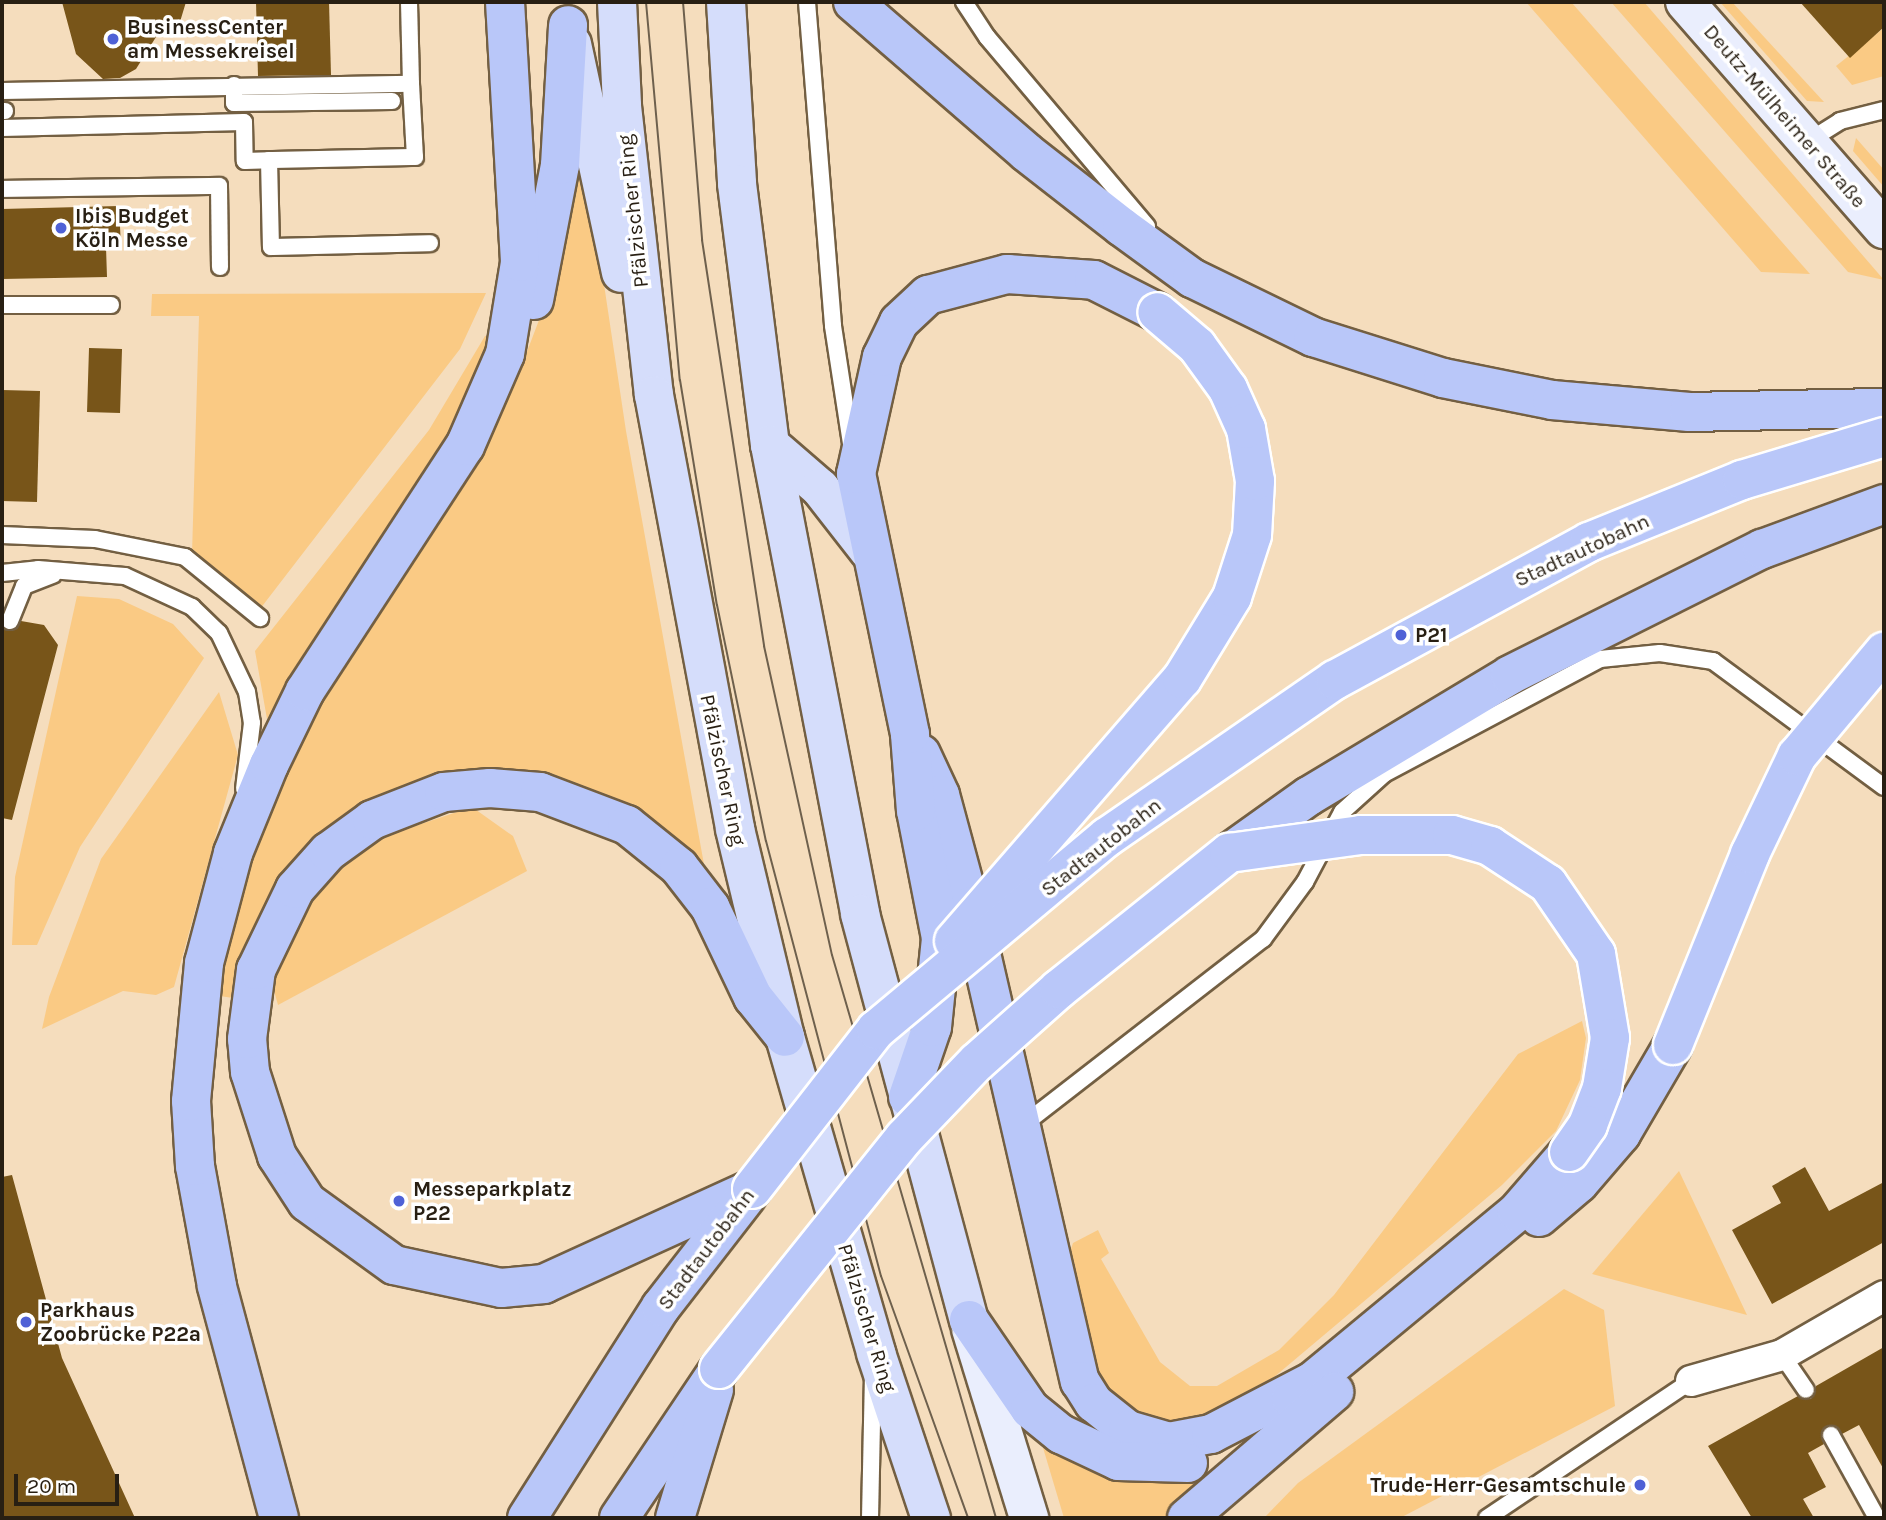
<!DOCTYPE html>
<meta charset="utf-8">
<style>
body{margin:0}
#map{position:relative;width:1886px;height:1520px;overflow:hidden;background:#f5ddbd;font-family:Karla,sans-serif}
div>[style]{position:absolute}
[style*='--x']{left:calc(var(--x)*1px);top:calc(var(--y)*1px);width:calc(var(--w)*1px);rotate:calc(var(--a)*1deg)}
.green>*{inset:0;background:#faca84}
.building>*{inset:0;background:#785519}
.roads{filter:drop-shadow(2px 0 #735f42) drop-shadow(-2px 0 #735f42) drop-shadow(0 2px #735f42) drop-shadow(0 -2px #735f42)}
.lane>*{height:16px;margin:-8px;padding:0 8px;transform-origin:8px;border-radius:8px;background:#fff}
.street>*{height:30px;margin:-15px;padding:0 15px;transform-origin:15px;border-radius:15px;background:#fff}
.secondary>*{height:38px;margin:-19px;padding:0 19px;transform-origin:19px;border-radius:19px;background:#eaeefd}
.primary>*{height:38px;margin:-19px;padding:0 19px;transform-origin:19px;border-radius:19px;background:#d5ddfb}
.highway>*{height:38px;margin:-19px;padding:0 19px;transform-origin:19px;border-radius:19px;background:#b9c7f9}
.tram>*{height:2px;margin:-1px;padding:0 1px;transform-origin:1px;border-radius:1px;background:#6e604d}
.bridges{filter:drop-shadow(2px 0 #fff) drop-shadow(-2px 0 #fff) drop-shadow(0 2px #fff) drop-shadow(0 -2px #fff)}
.highway-bridge>*{height:38px;margin:-19px;padding:0 19px;transform-origin:19px;border-radius:19px;background:#b9c7f9}
.dots>*{width:19px;height:19px;translate:-50% -50%;box-sizing:border-box;border:4px solid #fff;border-radius:50%}
span{translate:-50% -50%;white-space:nowrap;text-align:center;line-height:1.15;-webkit-text-stroke:7px #fff;paint-order:stroke}
.poi-label{font-size:21px;color:#281f13;font-weight:700}
.left{translate:0 -50%;text-align:left}
.right{translate:-100% -50%;text-align:right}
.street-label{font-size:21px;color:#281f13}
.frame{position:absolute;inset:0;border:4px solid #281f13;pointer-events:none}
.scale{position:absolute;left:14px;top:1474px;width:105px;height:32px;box-sizing:border-box;border:4px solid #281f13;border-top:0;padding-left:9px;font-size:21px;line-height:24px;white-space:nowrap;color:#281f13;-webkit-text-stroke:5px #fff;paint-order:stroke}
</style>
<div id="map">
<div class="green">
<i style="clip-path:polygon(1526px 2px,1572px 3px,1810px 274px,1761px 272px)"></i>
<i style="clip-path:polygon(1611px 2px,1644px 2px,1884px 280px,1848px 272px)"></i>
<i style="clip-path:polygon(1720px 2px,1732px 2px,1824px 102px,1807px 101px)"></i>
<i style="clip-path:polygon(1884px 28px,1884px 76px,1852px 85px,1836px 66px)"></i>
<i style="clip-path:polygon(578px 111px,626px 431px,705px 870px,660px 825px,614px 798px,550px 776px,481px 771px,284px 877px,254px 928px,233px 998px,213px 995px,230px 911px,282px 763px,505px 403px,520px 370px,544px 307px)"></i>
<i style="clip-path:polygon(1856px 138px,1884px 170px,1884px 187px,1853px 151px)"></i>
<i style="clip-path:polygon(486px 293px,460px 349px,260px 609px,192px 554px,199px 316px,151px 316px,152px 294px)"></i>
<i style="clip-path:polygon(485px 336px,496px 338px,439px 456px,267px 719px,255px 651px,429px 430px)"></i>
<i style="clip-path:polygon(77px 596px,119px 599px,173px 624px,204px 658px,80px 847px,37px 945px,12px 945px,15px 877px)"></i>
<i style="clip-path:polygon(219px 692px,238px 755px,174px 987px,156px 995px,123px 991px,42px 1029px,49px 997px,101px 859px)"></i>
<i style="clip-path:polygon(472px 807px,513px 836px,527px 871px,278px 1005px,271px 980px,286px 933px,330px 878px,382px 837px)"></i>
<i style="clip-path:polygon(1582px 1021px,1586px 1038px,1580px 1080px,1556px 1131px,1502px 1185px,1260px 1389px,1189px 1425px,1138px 1419px,1100px 1383px,1070px 1252px,1073px 1243px,1098px 1230px,1109px 1253px,1101px 1259px,1160px 1362px,1190px 1386px,1217px 1386px,1279px 1350px,1334px 1295px,1518px 1054px)"></i>
<i style="clip-path:polygon(1679px 1171px,1747px 1315px,1592px 1274px)"></i>
<i style="clip-path:polygon(1564px 1289px,1604px 1310px,1615px 1406px,1400px 1518px,1264px 1518px,1298px 1483px)"></i>
<i style="clip-path:polygon(1041px 1441px,1197px 1475px,1200px 1483px,1165px 1518px,1064px 1518px)"></i>
</div>
<div class="building">
<i style="clip-path:polygon(62px 2px,186px 2px,176px 35px,161px 29px,136px 69px,120px 78px,103px 79px,76px 54px)"></i>
<i style="clip-path:polygon(256px 2px,329px 2px,331px 75px,258px 76px)"></i>
<i style="clip-path:polygon(1800px 2px,1884px 2px,1884px 27px,1850px 58px)"></i>
<i style="clip-path:polygon(119px 206px,121px 247px,106px 247px,107px 277px,2px 279px,2px 209px)"></i>
<i style="clip-path:polygon(89px 348px,122px 349px,120px 413px,87px 412px)"></i>
<i style="clip-path:polygon(2px 390px,40px 391px,37px 502px,2px 501px)"></i>
<i style="clip-path:polygon(21px 621px,44px 625px,58px 645px,12px 820px,2px 818px,2px 627px,12px 631px)"></i>
<i style="clip-path:polygon(1805px 1167px,1829px 1211px,1884px 1182px,1884px 1242px,1772px 1304px,1732px 1230px,1781px 1203px,1772px 1186px)"></i>
<i style="clip-path:polygon(12px 1175px,62px 1358px,135px 1518px,2px 1518px,2px 1177px)"></i>
<i style="clip-path:polygon(1884px 1347px,1884px 1470px,1859px 1425px,1842px 1434px,1827px 1426px,1821px 1434px,1824px 1444px,1808px 1453px,1826px 1487px,1803px 1499px,1814px 1518px,1752px 1518px,1708px 1446px,1798px 1396px,1811px 1399px,1816px 1386px)"></i>
</div>
<div class="roads">
<div class="lane">
<i style="--x:807;--y:2;--w:325;--a:85.4"></i>
<i style="--x:833;--y:326;--w:119;--a:81.3"></i>
<i style="--x:964;--y:2;--w:42;--a:56.7"></i>
<i style="--x:987;--y:37;--w:248;--a:49.8"></i>
<i style="--x:411;--y:84;--w:73;--a:86.9"></i>
<i style="--x:415;--y:157;--w:146;--a:178.8"></i>
<i style="--x:269;--y:160;--w:87;--a:88.7"></i>
<i style="--x:271;--y:247;--w:159;--a:-1.4"></i>
<i style="--x:234;--y:85;--w:18;--a:90"></i>
<i style="--x:234;--y:103;--w:158;--a:-0.7"></i>
<i style="--x:2;--y:91;--w:409;--a:-1"></i>
<i style="--x:411;--y:84;--w:82;--a:-91.4"></i>
<i style="--x:2;--y:111;--w:3;--a:0"></i>
<i style="--x:2;--y:128;--w:242;--a:-1.4"></i>
<i style="--x:244;--y:122;--w:39;--a:89"></i>
<i style="--x:245;--y:161;--w:24;--a:-2"></i>
<i style="--x:1807;--y:142;--w:39;--a:-32"></i>
<i style="--x:1840;--y:121;--w:45;--a:-14"></i>
<i style="--x:2;--y:189;--w:217;--a:-0.8"></i>
<i style="--x:219;--y:186;--w:81;--a:89.3"></i>
<i style="--x:2;--y:305;--w:109;--a:0"></i>
<i style="--x:2;--y:535;--w:93;--a:2.5"></i>
<i style="--x:95;--y:539;--w:92;--a:11.3"></i>
<i style="--x:185;--y:557;--w:97;--a:39.1"></i>
<i style="--x:2;--y:573;--w:36;--a:-6"></i>
<i style="--x:38;--y:569;--w:87;--a:4.6"></i>
<i style="--x:125;--y:576;--w:74;--a:24.8"></i>
<i style="--x:192;--y:607;--w:37;--a:44"></i>
<i style="--x:219;--y:633;--w:65;--a:64.6"></i>
<i style="--x:247;--y:692;--w:31;--a:81"></i>
<i style="--x:252;--y:723;--w:66;--a:96.9"></i>
<i style="--x:10;--y:621;--w:38;--a:-68"></i>
<i style="--x:24;--y:586;--w:31;--a:-21"></i>
<i style="--x:1023;--y:1125;--w:304;--a:-37.8"></i>
<i style="--x:1263;--y:939;--w:71;--a:-53.6"></i>
<i style="--x:1305;--y:882;--w:79;--a:-62.1"></i>
<i style="--x:1342;--y:812;--w:57;--a:-42.1"></i>
<i style="--x:1384;--y:774;--w:245;--a:-28"></i>
<i style="--x:1600;--y:659;--w:60;--a:-5.7"></i>
<i style="--x:1660;--y:653;--w:54;--a:8.6"></i>
<i style="--x:1713;--y:661;--w:212;--a:36.4"></i>
<i style="--x:1782;--y:1355;--w:42;--a:55.6"></i>
<i style="--x:1831;--y:1435;--w:95;--a:61"></i>
<i style="--x:870;--y:1518;--w:139;--a:-88.8"></i>
<i style="--x:1487;--y:1518;--w:246;--a:-33.9"></i>
</div>
<div class="street">
<i style="--x:1691;--y:1381;--w:95;--a:-15.9"></i>
<i style="--x:1782;--y:1355;--w:118;--a:-30"></i>
</div>
<div class="secondary">
<i style="--x:1685;--y:2;--w:302;--a:48.8"></i>
<i style="--x:971;--y:1329;--w:198;--a:72.9"></i>
</div>
<div class="primary">
<i style="--x:617;--y:2;--w:104;--a:87.2"></i>
<i style="--x:622;--y:106;--w:291;--a:83.7"></i>
<i style="--x:654;--y:395;--w:441;--a:79.4"></i>
<i style="--x:735;--y:829;--w:214;--a:76.5"></i>
<i style="--x:785;--y:1037;--w:329;--a:73.9"></i>
<i style="--x:876;--y:1353;--w:174;--a:71.6"></i>
<i style="--x:726;--y:2;--w:182;--a:86.5"></i>
<i style="--x:737;--y:184;--w:263;--a:82.8"></i>
<i style="--x:770;--y:445;--w:478;--a:79.1"></i>
<i style="--x:860;--y:914;--w:420;--a:75"></i>
<i style="--x:572;--y:44;--w:234;--a:77.9"></i>
<i style="--x:770;--y:445;--w:66;--a:40.7"></i>
<i style="--x:820;--y:488;--w:80;--a:52.1"></i>
</div>
<div class="highway">
<i style="--x:853;--y:2;--w:229;--a:40.9"></i>
<i style="--x:1026;--y:152;--w:122;--a:38"></i>
<i style="--x:1122;--y:227;--w:87;--a:36.1"></i>
<i style="--x:1192;--y:278;--w:135;--a:26"></i>
<i style="--x:1313;--y:337;--w:136;--a:17.5"></i>
<i style="--x:1443;--y:378;--w:111;--a:11.4"></i>
<i style="--x:1552;--y:400;--w:138;--a:5"></i>
<i style="--x:1689;--y:412;--w:195;--a:-1.2"></i>
<i style="--x:534;--y:300;--w:137;--a:-79.1"></i>
<i style="--x:560;--y:165;--w:140;--a:-86.7"></i>
<i style="--x:921;--y:754;--w:45;--a:65.1"></i>
<i style="--x:940;--y:795;--w:115;--a:74.9"></i>
<i style="--x:970;--y:906;--w:488;--a:77"></i>
<i style="--x:1080;--y:1381;--w:26;--a:58"></i>
<i style="--x:1094;--y:1403;--w:43;--a:38.5"></i>
<i style="--x:1128;--y:1430;--w:43;--a:16.3"></i>
<i style="--x:1169;--y:1442;--w:43;--a:-10.8"></i>
<i style="--x:1211;--y:1434;--w:113;--a:-27.5"></i>
<i style="--x:1229;--y:853;--w:98;--a:-35.5"></i>
<i style="--x:1309;--y:796;--w:235;--a:-31"></i>
<i style="--x:1510;--y:675;--w:282;--a:-26.6"></i>
<i style="--x:1762;--y:549;--w:130;--a:-20.2"></i>
<i style="--x:908;--y:1097;--w:74;--a:-71.1"></i>
<i style="--x:932;--y:1027;--w:89;--a:-84.2"></i>
<i style="--x:941;--y:938;--w:129;--a:-101.1"></i>
<i style="--x:916;--y:811;--w:77;--a:-94.5"></i>
<i style="--x:910;--y:734;--w:266;--a:-101.7"></i>
<i style="--x:856;--y:474;--w:120;--a:-77.5"></i>
<i style="--x:882;--y:357;--w:39;--a:-64"></i>
<i style="--x:899;--y:322;--w:40;--a:-43"></i>
<i style="--x:928;--y:295;--w:82;--a:-14.9"></i>
<i style="--x:1007;--y:274;--w:87;--a:3.9"></i>
<i style="--x:1094;--y:280;--w:71;--a:26.9"></i>
<i style="--x:752;--y:1189;--w:229;--a:155.5"></i>
<i style="--x:544;--y:1284;--w:43;--a:174.7"></i>
<i style="--x:501;--y:1288;--w:109;--a:-167.9"></i>
<i style="--x:394;--y:1265;--w:107;--a:-144.1"></i>
<i style="--x:307;--y:1202;--w:55;--a:-123.1"></i>
<i style="--x:277;--y:1156;--w:88;--a:-107.8"></i>
<i style="--x:250;--y:1072;--w:33;--a:-95"></i>
<i style="--x:247;--y:1039;--w:70;--a:-82.6"></i>
<i style="--x:256;--y:970;--w:90;--a:-64.3"></i>
<i style="--x:295;--y:889;--w:50;--a:-48.3"></i>
<i style="--x:328;--y:852;--w:54;--a:-36"></i>
<i style="--x:372;--y:820;--w:77;--a:-21.3"></i>
<i style="--x:444;--y:792;--w:46;--a:-5"></i>
<i style="--x:490;--y:788;--w:50;--a:4.6"></i>
<i style="--x:540;--y:792;--w:93;--a:20.8"></i>
<i style="--x:627;--y:825;--w:67;--a:38.9"></i>
<i style="--x:679;--y:867;--w:51;--a:52.2"></i>
<i style="--x:710;--y:907;--w:100;--a:64.5"></i>
<i style="--x:753;--y:997;--w:51;--a:51.3"></i>
<i style="--x:1539;--y:1217;--w:52;--a:-40.4"></i>
<i style="--x:1579;--y:1183;--w:65;--a:-49.4"></i>
<i style="--x:1621;--y:1134;--w:103;--a:-59.7"></i>
<i style="--x:969;--y:1320;--w:108;--a:55.6"></i>
<i style="--x:1030;--y:1409;--w:40;--a:39"></i>
<i style="--x:1061;--y:1434;--w:63;--a:25.3"></i>
<i style="--x:1118;--y:1461;--w:70;--a:1.6"></i>
<i style="--x:1291;--y:1399;--w:293;--a:-39.6"></i>
<i style="--x:1517;--y:1212;--w:79;--a:-49.1"></i>
<i style="--x:279;--y:1518;--w:240;--a:-105"></i>
<i style="--x:217;--y:1286;--w:122;--a:-100.4"></i>
<i style="--x:195;--y:1166;--w:65;--a:-93.5"></i>
<i style="--x:191;--y:1101;--w:139;--a:-84.6"></i>
<i style="--x:204;--y:963;--w:114;--a:-75.2"></i>
<i style="--x:233;--y:853;--w:95;--a:-67.8"></i>
<i style="--x:269;--y:765;--w:82;--a:-64.1"></i>
<i style="--x:305;--y:691;--w:293;--a:-56.9"></i>
<i style="--x:465;--y:446;--w:100;--a:-66.5"></i>
<i style="--x:505;--y:354;--w:93;--a:-80.7"></i>
<i style="--x:520;--y:262;--w:260;--a:-93.3"></i>
<i style="--x:527;--y:1518;--w:250;--a:-57.6"></i>
<i style="--x:661;--y:1307;--w:140;--a:-52.2"></i>
<i style="--x:619;--y:1518;--w:179;--a:-56.1"></i>
<i style="--x:675;--y:1518;--w:134;--a:-73.1"></i>
<i style="--x:1187;--y:1518;--w:194;--a:-40.6"></i>
</div>
</div>
<div class="tram">
<i style="--x:646;--y:2;--w:380;--a:84.9"></i>
<i style="--x:680;--y:380;--w:228;--a:80.7"></i>
<i style="--x:717;--y:605;--w:241;--a:78.3"></i>
<i style="--x:766;--y:841;--w:450;--a:75.2"></i>
<i style="--x:881;--y:1276;--w:257;--a:70.2"></i>
<i style="--x:683;--y:2;--w:239;--a:85.4"></i>
<i style="--x:702;--y:240;--w:411;--a:81.3"></i>
<i style="--x:764;--y:646;--w:316;--a:77.6"></i>
<i style="--x:832;--y:955;--w:586;--a:73.76"></i>
</div>
<div class="bridges">
<div class="highway-bridge">
<i style="--x:954;--y:941;--w:347;--a:-49"></i>
<i style="--x:1182;--y:679;--w:96;--a:-58.6"></i>
<i style="--x:1232;--y:597;--w:65;--a:-72.1"></i>
<i style="--x:1252;--y:535;--w:54;--a:-86.8"></i>
<i style="--x:1255;--y:481;--w:53;--a:-99.8"></i>
<i style="--x:1246;--y:429;--w:44;--a:-114.2"></i>
<i style="--x:1228;--y:389;--w:53;--a:-125.8"></i>
<i style="--x:1197;--y:346;--w:52;--a:-139.6"></i>
<i style="--x:1673;--y:1045;--w:206;--a:-68"></i>
<i style="--x:1750;--y:854;--w:109;--a:-64.4"></i>
<i style="--x:1797;--y:756;--w:136;--a:-50.1"></i>
<i style="--x:752;--y:1189;--w:202;--a:-52.1"></i>
<i style="--x:876;--y:1030;--w:301;--a:-39.9"></i>
<i style="--x:1107;--y:837;--w:277;--a:-34.6"></i>
<i style="--x:1335;--y:680;--w:289;--a:-28.5"></i>
<i style="--x:1589;--y:542;--w:165;--a:-22.1"></i>
<i style="--x:1742;--y:480;--w:148;--a:-16.8"></i>
<i style="--x:719;--y:1369;--w:296;--a:-51.3"></i>
<i style="--x:904;--y:1138;--w:105;--a:-46.2"></i>
<i style="--x:977;--y:1062;--w:110;--a:-41.7"></i>
<i style="--x:1059;--y:989;--w:218;--a:-38.7"></i>
<i style="--x:1229;--y:853;--w:133;--a:-7.8"></i>
<i style="--x:1361;--y:835;--w:91;--a:0"></i>
<i style="--x:1452;--y:835;--w:40;--a:16"></i>
<i style="--x:1490;--y:846;--w:69;--a:33.2"></i>
<i style="--x:1548;--y:884;--w:85;--a:55.6"></i>
<i style="--x:1596;--y:954;--w:85;--a:80.5"></i>
<i style="--x:1610;--y:1038;--w:51;--a:99.1"></i>
<i style="--x:1602;--y:1088;--w:40;--a:111"></i>
<i style="--x:1588;--y:1125;--w:33;--a:125"></i>
</div>
</div>
<div class="dots">
<i style="left:113px;top:39px;background:#4f61d6"></i>
<i style="left:61px;top:228px;background:#4f61d6"></i>
<i style="left:1401px;top:635px;background:#4f61d6"></i>
<i style="left:399px;top:1201px;background:#4f61d6"></i>
<i style="left:26px;top:1322px;background:#4f61d6"></i>
<i style="left:1640px;top:1485px;background:#4f61d6"></i>
</div>
<div class="poi-label">
<span class="left" style="left:127px;top:39px">BusinessCenter<br>am Messekreisel</span>
<span class="left" style="left:75px;top:228px">Ibis Budget<br>Köln Messe</span>
<span class="left" style="left:1415px;top:635px">P21</span>
<span class="left" style="left:413px;top:1201px">Messeparkplatz<br>P22</span>
<span class="left" style="left:40px;top:1322px">Parkhaus<br>Zoobrücke P22a</span>
<span class="right" style="left:1626px;top:1485px">Trude-Herr-Gesamtschule</span>
</div>
<div class="street-label">
<span style="left:1785px;top:116px;rotate:49deg">Deutz-Mülheimer Straße</span>
<span style="left:633px;top:211px;rotate:-96deg">Pfälzischer Ring</span>
<span style="left:1582px;top:550px;rotate:-25deg">Stadtautobahn</span>
<span style="left:723px;top:770px;rotate:78deg">Pfälzischer Ring</span>
<span style="left:1101px;top:847px;rotate:-38deg">Stadtautobahn</span>
<span style="left:706px;top:1249px;rotate:-53deg">Stadtautobahn</span>
<span style="left:867px;top:1318px;rotate:73deg">Pfälzischer Ring</span>
</div>
<div class="frame"></div>
<div class="scale">20 m</div>
</div>
